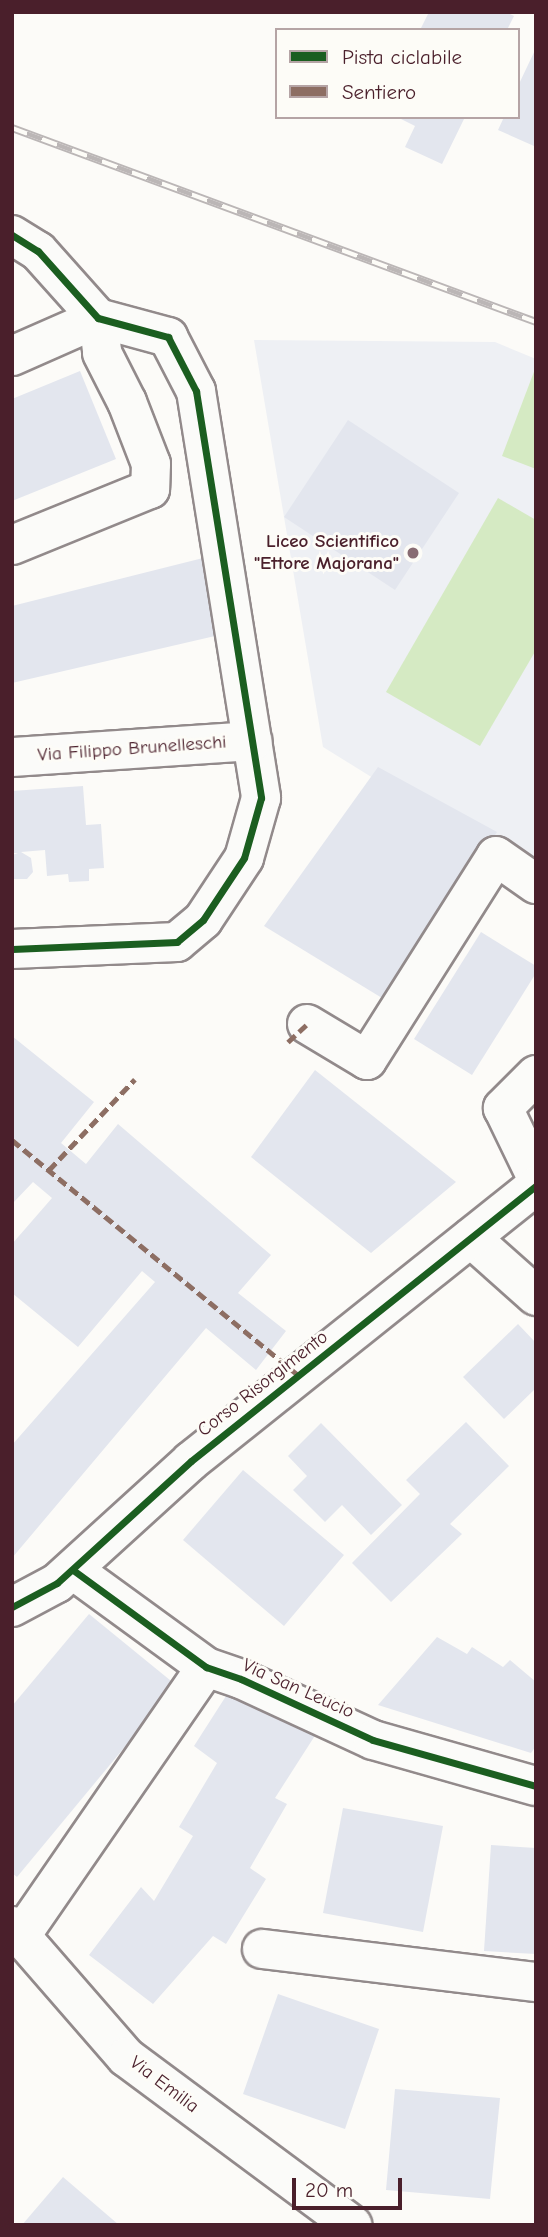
<!DOCTYPE html>
<style>
body{margin:0}
#map{position:relative;width:548px;height:2237px;overflow:hidden;background:#fcfbf8;font-family:"Comic Neue",sans-serif}
div>[style]{position:absolute}
[style*='--x']{left:calc(var(--x)*1px);top:calc(var(--y)*1px);width:calc(var(--w)*1px);rotate:calc(var(--a)*1deg)}
.built>*{inset:0;background:#eef0f4}
.green>*{inset:0;background:#d5eac3}
.building>*{inset:0;background:#e3e6ee}
.roads{filter:drop-shadow(2px 0 #928a8b) drop-shadow(-2px 0 #928a8b) drop-shadow(0 2px #928a8b) drop-shadow(0 -2px #928a8b)}
.minor>*{height:38px;margin:-19px;padding:0 19px;transform-origin:19px;border-radius:19px;background:#fbfbf9}
.rail>*{height:8px;margin-top:-4px;transform-origin:0;background:repeating-linear-gradient(90deg,#fdfcf7 0 16px,#bbb6b6 0 32px);box-sizing:border-box;border-block:2px solid #bbb6b6}
.quiet>*{height:5px;margin-top:-2.5px;transform-origin:0;background:repeating-linear-gradient(90deg,#8d6e63 0 10px,transparent 0 15px)}
.cycleway>*{height:7px;margin:-3.5px;padding:0 3.5px;transform-origin:3.5px;border-radius:3.5px;background:#1b5e20}
.dots>*{width:19px;height:19px;translate:-50% -50%;box-sizing:border-box;border:4px solid #fdfcf7;border-radius:50%}
span{translate:-50% -50%;white-space:nowrap;text-align:center;line-height:1.15;-webkit-text-stroke:6px #fdfcf7;paint-order:stroke}
.poi-label{font-size:19px;color:#4a1f2b;font-weight:700}
.right{translate:-100% -50%;text-align:right}
.street-label{font-size:19px;color:#4a1f2b}
.frame{position:absolute;inset:0;border:14px solid #4a1f2b;pointer-events:none}
.legend{position:absolute;left:275px;top:28px;width:245px;height:91px;box-sizing:border-box;background:#fdfcf7;border:2px solid #b5a4a5;margin:0;padding:9px 12px;list-style:none;font-size:21px;color:#4a1f2b}
.legend li{display:flex;align-items:center;gap:14px;height:35px}
.legend b{width:35px;border:2px solid #b5a4a5}
.scale{position:absolute;left:292px;top:2178px;width:110px;height:32px;box-sizing:border-box;border:4px solid #4a1f2b;border-top:0;padding-left:9px;font-size:21px;line-height:24px;white-space:nowrap;color:#4a1f2b;-webkit-text-stroke:5px #fdfcf7;paint-order:stroke}
</style>
<div id="map">
<div class="built">
<i style="clip-path:polygon(254px 340px,495px 342px,536px 359px,536px 879px,323px 747px)"></i>
</div>
<div class="green">
<i style="clip-path:polygon(535px 369px,536px 370px,536px 469px,502px 456px)"></i>
<i style="clip-path:polygon(498px 498px,536px 520px,536px 650px,480px 746px,386px 692px)"></i>
</div>
<div class="building">
<i style="clip-path:polygon(429px 12px,506px 12px,514px 16px,507px 30px,420px 30px)"></i>
<i style="clip-path:polygon(536px 48px,536px 141px,534px 146px,498px 130px,504px 117px,518px 117px,518px 86px)"></i>
<i style="clip-path:polygon(397px 117px,465px 117px,442px 164px,405px 147px,415px 126px)"></i>
<i style="clip-path:polygon(80px 371px,116px 459px,12px 501px,12px 399px)"></i>
<i style="clip-path:polygon(348px 420px,459px 493px,395px 590px,284px 517px)"></i>
<i style="clip-path:polygon(215px 555px,228px 633px,12px 683px,12px 606px)"></i>
<i style="clip-path:polygon(378px 767px,497px 832px,382px 998px,264px 926px)"></i>
<i style="clip-path:polygon(83px 786px,86px 825px,101px 824px,104px 868px,89px 869px,89px 881px,69px 882px,68px 874px,47px 876px,45px 850px,21px 852px,31px 858px,33px 872px,27px 879px,13px 879px,12px 855px,18px 853px,12px 853px,12px 791px)"></i>
<i style="clip-path:polygon(481px 932px,536px 966px,536px 973px,472px 1075px,414px 1039px)"></i>
<i style="clip-path:polygon(12px 1036px,94px 1102px,61px 1143px,86px 1164px,118px 1124px,271px 1255px,238px 1293px,286px 1331px,256px 1370px,206px 1328px,12px 1558px,12px 1445px,155px 1282px,142px 1271px,78px 1347px,12px 1293px,12px 1244px,52px 1198px,33px 1182px,12px 1204px)"></i>
<i style="clip-path:polygon(315px 1070px,456px 1182px,371px 1253px,251px 1157px)"></i>
<i style="clip-path:polygon(518px 1324px,536px 1343px,536px 1388px,504px 1419px,463px 1377px)"></i>
<i style="clip-path:polygon(466px 1422px,509px 1466px,450px 1524px,462px 1534px,391px 1602px,352px 1563px,420px 1494px,406px 1480px)"></i>
<i style="clip-path:polygon(321px 1423px,402px 1505px,371px 1535px,342px 1505px,325px 1522px,293px 1490px,307px 1476px,288px 1456px)"></i>
<i style="clip-path:polygon(243px 1470px,344px 1555px,284px 1626px,183px 1540px)"></i>
<i style="clip-path:polygon(89px 1614px,176px 1685px,17px 1877px,12px 1873px,12px 1706px)"></i>
<i style="clip-path:polygon(437px 1637px,467px 1654px,472px 1647px,503px 1667px,510px 1660px,536px 1682px,536px 1746px,531px 1753px,378px 1705px)"></i>
<i style="clip-path:polygon(235px 1682px,316px 1734px,275px 1798px,287px 1804px,250px 1868px,266px 1879px,226px 1944px,213px 1936px,153px 2004px,89px 1955px,141px 1887px,154px 1901px,193px 1836px,179px 1827px,217px 1763px,194px 1746px)"></i>
<i style="clip-path:polygon(343px 1808px,443px 1826px,423px 1932px,323px 1913px)"></i>
<i style="clip-path:polygon(491px 1845px,536px 1848px,536px 1954px,484px 1951px)"></i>
<i style="clip-path:polygon(278px 1994px,379px 2029px,345px 2129px,243px 2094px)"></i>
<i style="clip-path:polygon(395px 2089px,500px 2098px,490px 2199px,386px 2190px)"></i>
<i style="clip-path:polygon(63px 2177px,119px 2225px,22px 2225px)"></i>
</div>
<div class="roads">
<div class="minor">
<i style="--x:12;--y:235;--w:31;--a:32"></i>
<i style="--x:38;--y:251;--w:90;--a:48.2"></i>
<i style="--x:98;--y:318;--w:73;--a:15.2"></i>
<i style="--x:168;--y:337;--w:61;--a:62.6"></i>
<i style="--x:196;--y:391;--w:412;--a:80.9"></i>
<i style="--x:261;--y:798;--w:62;--a:105.8"></i>
<i style="--x:244;--y:858;--w:74;--a:123.5"></i>
<i style="--x:203;--y:920;--w:34;--a:140"></i>
<i style="--x:177;--y:942;--w:165;--a:177.6"></i>
<i style="--x:12;--y:356;--w:94;--a:-23.8"></i>
<i style="--x:98;--y:318;--w:35;--a:83"></i>
<i style="--x:102;--y:353;--w:55;--a:63"></i>
<i style="--x:127;--y:402;--w:66;--a:68.8"></i>
<i style="--x:151;--y:464;--w:25;--a:92"></i>
<i style="--x:150;--y:489;--w:149;--a:157.9"></i>
<i style="--x:12;--y:757;--w:241;--a:-3.8"></i>
<i style="--x:307;--y:1024;--w:70;--a:31"></i>
<i style="--x:367;--y:1060;--w:241;--a:-57.7"></i>
<i style="--x:496;--y:856;--w:49;--a:35"></i>
<i style="--x:536;--y:1075;--w:47;--a:135"></i>
<i style="--x:503;--y:1108;--w:76;--a:64.1"></i>
<i style="--x:471;--y:1238;--w:87;--a:41.7"></i>
<i style="--x:73;--y:1570;--w:165;--a:36.1"></i>
<i style="--x:206;--y:1667;--w:37;--a:19"></i>
<i style="--x:241;--y:1679;--w:145;--a:24.8"></i>
<i style="--x:373;--y:1740;--w:169;--a:15.8"></i>
<i style="--x:12;--y:1607;--w:51;--a:-28.1"></i>
<i style="--x:57;--y:1583;--w:181;--a:-42.3"></i>
<i style="--x:191;--y:1461;--w:441;--a:-38.6"></i>
<i style="--x:12;--y:1926;--w:174;--a:49"></i>
<i style="--x:126;--y:2057;--w:282;--a:36.6"></i>
<i style="--x:22;--y:1934;--w:324;--a:-55.4"></i>
<i style="--x:262;--y:1949;--w:276;--a:6.9"></i>
</div>
</div>
<div class="rail">
<i style="--x:12;--y:128;--w:559;--a:20.32"></i>
</div>
<div class="quiet">
<i style="--x:288;--y:1042;--w:26;--a:-43"></i>
<i style="--x:12;--y:1140;--w:372;--a:39.4"></i>
<i style="--x:49;--y:1170;--w:125;--a:-46.6"></i>
</div>
<div class="cycleway">
<i style="--x:12;--y:235;--w:31;--a:32"></i>
<i style="--x:38;--y:251;--w:90;--a:48.2"></i>
<i style="--x:98;--y:318;--w:73;--a:15.2"></i>
<i style="--x:168;--y:337;--w:61;--a:62.6"></i>
<i style="--x:196;--y:391;--w:412;--a:80.9"></i>
<i style="--x:261;--y:798;--w:62;--a:105.8"></i>
<i style="--x:244;--y:858;--w:74;--a:123.5"></i>
<i style="--x:203;--y:920;--w:34;--a:140"></i>
<i style="--x:177;--y:942;--w:165;--a:177.6"></i>
<i style="--x:73;--y:1570;--w:165;--a:36.1"></i>
<i style="--x:206;--y:1667;--w:37;--a:19"></i>
<i style="--x:241;--y:1679;--w:145;--a:24.8"></i>
<i style="--x:373;--y:1740;--w:169;--a:15.8"></i>
<i style="--x:12;--y:1607;--w:51;--a:-28.1"></i>
<i style="--x:57;--y:1583;--w:181;--a:-42.3"></i>
<i style="--x:191;--y:1461;--w:441;--a:-38.6"></i>
</div>
<div class="dots">
<i style="left:413px;top:553px;background:#886c73"></i>
</div>
<div class="poi-label">
<span class="right" style="left:399px;top:553px">Liceo Scientifico<br>"Ettore Majorana"</span>
</div>
<div class="street-label">
<span style="left:132px;top:749px;rotate:-4deg">Via Filippo Brunelleschi</span>
<span style="left:263px;top:1384px;rotate:-38deg">Corso Risorgimento</span>
<span style="left:298px;top:1689px;rotate:24deg">Via San Leucio</span>
<span style="left:164px;top:2085px;rotate:37deg">Via Emilia</span>
</div>
<div class="frame"></div>
<ul class="legend">
<li><b style="height:9px;background:#1b5e20"></b>Pista ciclabile</li>
<li><b style="height:9px;background:#8d6e63"></b>Sentiero</li>
</ul>
<div class="scale">20 m</div>
</div>
